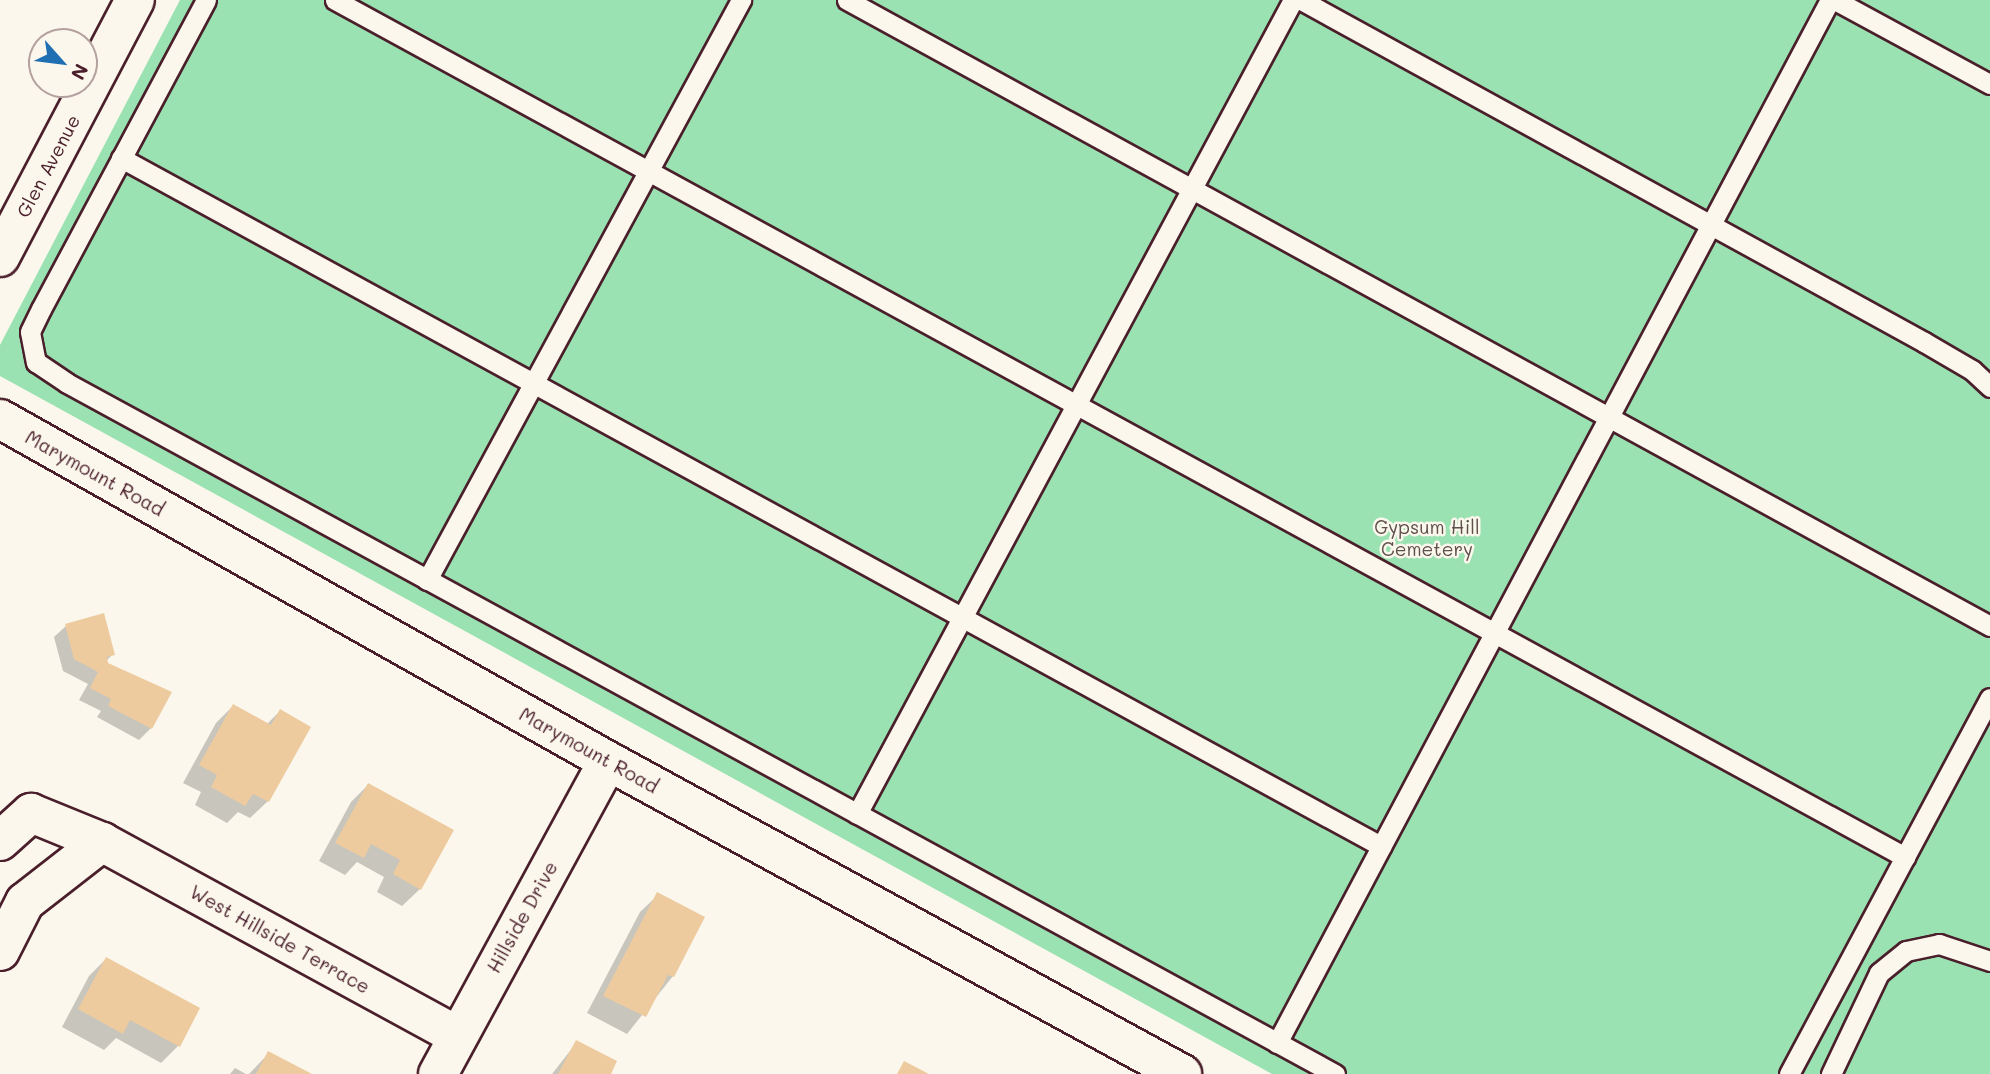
<!DOCTYPE html>
<style>
body{margin:0}
#map{position:relative;width:1990px;height:1074px;overflow:hidden;background:#fbf7ec;font-family:Mali,sans-serif}
div>[style]{position:absolute}
[style*='--x']{left:calc(var(--x)*1px);top:calc(var(--y)*1px);width:calc(var(--w)*1px);rotate:calc(var(--a)*1deg)}
.green>*{inset:0;background:#9ae2b1}
.shadow>*{inset:0;background:#0003}
.building>*{inset:0;background:#eecb9f}
.roads{filter:drop-shadow(2px 0 #4a1f2b) drop-shadow(-2px 0 #4a1f2b) drop-shadow(0 2px #4a1f2b) drop-shadow(0 -2px #4a1f2b)}
.service>*{height:19px;margin:-9.5px;padding:0 9.5px;transform-origin:9.5px;border-radius:9.5px;background:#fbf7ec}
.minor>*{height:38px;margin:-19px;padding:0 19px;transform-origin:19px;border-radius:19px;background:#fbf7ec}
.tertiary>*{height:38px;margin:-19px;padding:0 19px;transform-origin:19px;border-radius:19px;background:#fbf7ec}
span{translate:-50% -50%;white-space:nowrap;text-align:center;line-height:1.15;-webkit-text-stroke:5px #fbf7ec;paint-order:stroke}
.street-label{font-size:19px;color:#4a1f2b}
.park-label{font-size:19px;color:#5e504c}
.north{position:absolute;left:28px;top:28px;width:70px;height:70px;box-sizing:border-box;background:#fbf7ec;border:2px solid #b4a19f;border-radius:50%;rotate:118deg;font-size:19px;font-weight:700;line-height:28px;text-align:center;color:#4a1f2b}
.north::after{content:'';display:block;margin:auto;width:24px;height:32px;background:#1f6fb2;clip-path:polygon(50% 0,100% 100%,50% 72%,0 100%)}
</style>
<div id="map">
<div class="green">
<i style="clip-path:polygon(180px 0,1990px 0,1990px 1074px,1272px 1074px,0 376px,0 345px)"></i>
</div>
<div class="shadow">
<i style="clip-path:polygon(66px 626px,113px 654px,106px 661px,151px 728px,139px 740px,97px 717px,101px 711px,79px 700px,88px 684px,63px 671px,54px 637px)"></i>
<i style="clip-path:polygon(233px 706px,267px 724px,280px 711px,268px 801px,250px 818px,238px 812px,227px 823px,195px 805px,201px 792px,183px 783px,216px 723px)"></i>
<i style="clip-path:polygon(368px 785px,420px 889px,402px 906px,377px 892px,384px 877px,357px 862px,345px 875px,319px 861px,351px 802px)"></i>
<i style="clip-path:polygon(658px 895px,673px 976px,627px 1034px,587px 1013px,640px 912px)"></i>
<i style="clip-path:polygon(106px 959px,178px 1046px,161px 1063px,116px 1038px,104px 1050px,62px 1027px,89px 976px)"></i>
<i style="clip-path:polygon(577px 1042px,609px 1074px,552px 1074px)"></i>
<i style="clip-path:polygon(269px 1053px,309px 1074px,249px 1074px)"></i>
<i style="clip-path:polygon(235px 1068px,246px 1074px,230px 1074px)"></i>
</div>
<div class="building">
<i style="clip-path:polygon(104px 613px,115px 655px,107px 657px,108px 663px,172px 692px,152px 729px,108px 706px,111px 699px,90px 688px,98px 672px,74px 659px,65px 624px)"></i>
<i style="clip-path:polygon(233px 704px,271px 725px,280px 709px,311px 727px,269px 802px,253px 794px,245px 806px,211px 787px,217px 775px,199px 765px)"></i>
<i style="clip-path:polygon(368px 783px,454px 830px,421px 890px,393px 874px,400px 860px,371px 844px,364px 858px,335px 843px)"></i>
<i style="clip-path:polygon(657px 892px,705px 917px,674px 977px,668px 975px,646px 1017px,603px 996px)"></i>
<i style="clip-path:polygon(106px 957px,200px 1008px,180px 1047px,130px 1020px,123px 1034px,78px 1009px)"></i>
<i style="clip-path:polygon(576px 1040px,617px 1061px,611px 1074px,558px 1074px)"></i>
<i style="clip-path:polygon(268px 1051px,312px 1074px,256px 1074px)"></i>
<i style="clip-path:polygon(904px 1061px,929px 1074px,897px 1074px)"></i>
</div>
<div class="roads">
<div class="service">
<i style="--x:206;--y:0;--w:350;--a:118.1"></i>
<i style="--x:41;--y:309;--w:25;--a:116"></i>
<i style="--x:30;--y:332;--w:31;--a:79"></i>
<i style="--x:36;--y:362;--w:37;--a:34"></i>
<i style="--x:67;--y:383;--w:1444;--a:28.59"></i>
<i style="--x:335;--y:0;--w:1789;--a:28.63"></i>
<i style="--x:847;--y:0;--w:1303;--a:28.71"></i>
<i style="--x:1301;--y:0;--w:711;--a:28.76"></i>
<i style="--x:1924;--y:342;--w:56;--a:30.3"></i>
<i style="--x:1972;--y:370;--w:25;--a:43"></i>
<i style="--x:1835;--y:0;--w:176;--a:28.5"></i>
<i style="--x:121;--y:158;--w:1436;--a:28.64"></i>
<i style="--x:427;--y:580;--w:660;--a:-61.57"></i>
<i style="--x:857;--y:814;--w:923;--a:-61.83"></i>
<i style="--x:1277;--y:1043;--w:1181;--a:-62.07"></i>
<i style="--x:1789;--y:1074;--w:426;--a:-61.9"></i>
<i style="--x:1831;--y:1074;--w:112;--a:-64.6"></i>
<i style="--x:1879;--y:973;--w:35;--a:-39"></i>
<i style="--x:1906;--y:951;--w:34;--a:-12"></i>
<i style="--x:1939;--y:944;--w:54;--a:18.4"></i>
</div>
<div class="minor">
<i style="--x:0;--y:257;--w:290;--a:-62.3"></i>
<i style="--x:0;--y:841;--w:42;--a:-42.1"></i>
<i style="--x:31;--y:813;--w:77;--a:22.2"></i>
<i style="--x:102;--y:842;--w:405;--a:28.6"></i>
<i style="--x:0;--y:951;--w:55;--a:-63"></i>
<i style="--x:25;--y:902;--w:98;--a:-37.9"></i>
<i style="--x:438;--y:1074;--w:356;--a:-61.5"></i>
</div>
<div class="tertiary">
<i style="--x:0;--y:419;--w:698;--a:29.36"></i>
<i style="--x:608;--y:761;--w:654;--a:28.6"></i>
</div>
</div>
<div class="street-label">
<span style="left:48px;top:166px;rotate:-62deg">Glen Avenue</span>
<span style="left:95px;top:473px;rotate:29deg">Marymount Road</span>
<span style="left:589px;top:750px;rotate:29deg">Marymount Road</span>
<span style="left:522px;top:917px;rotate:-61deg">Hillside Drive</span>
<span style="left:280px;top:939px;rotate:29deg">West Hillside Terrace</span>
</div>
<div class="park-label">
<span style="left:1427px;top:538px">Gypsum Hill<br>Cemetery</span>
</div>
<div class="north">N</div>
</div>
